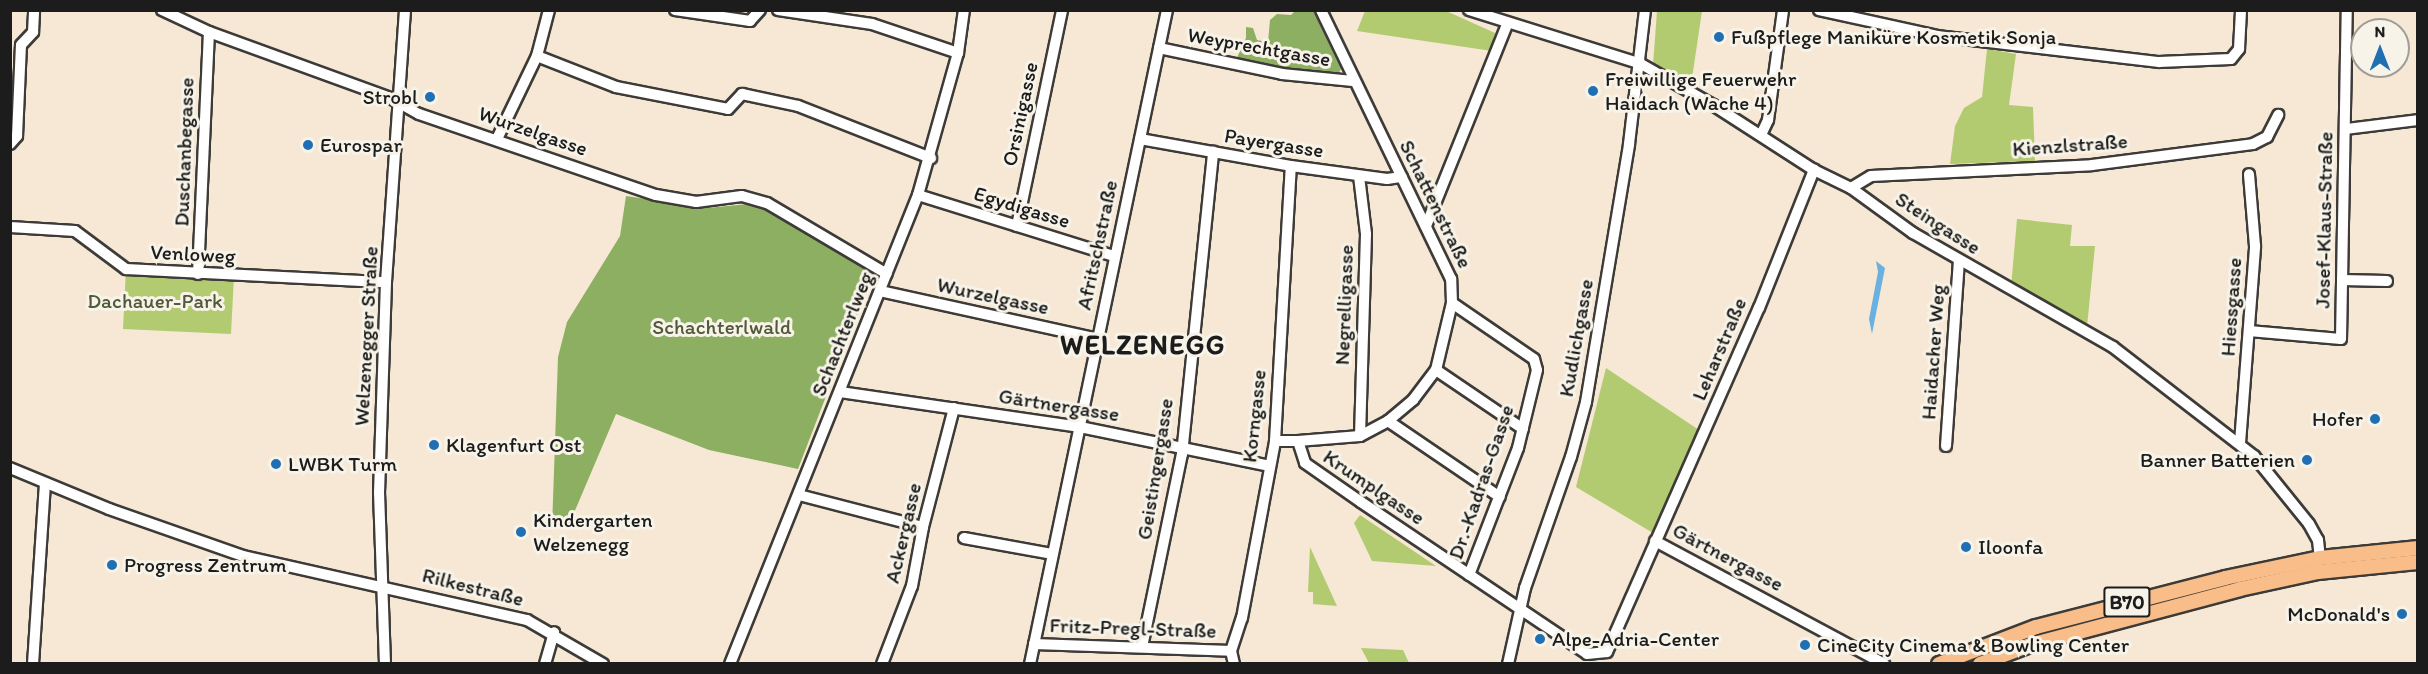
<!DOCTYPE html>
<meta charset="utf-8">
<style>
body{margin:0}
#map{position:relative;width:2428px;height:674px;overflow:hidden;background:#f6e8d5;font-family:Itim,sans-serif}
div>[style]{position:absolute}
[style*='--x']{left:calc(var(--x)*1px);top:calc(var(--y)*1px);width:calc(var(--w)*1px);rotate:calc(var(--a)*1deg)}
.green>*{inset:0;background:#b2cb70}
.forest>*{inset:0;background:#8daf62}
.water>*{inset:0;background:#6ab0e1}
.roads{filter:drop-shadow(2px 0 #3d3b38) drop-shadow(-2px 0 #3d3b38) drop-shadow(0 2px #3d3b38) drop-shadow(0 -2px #3d3b38)}
.minor>*{height:10px;margin:-5px;padding:0 5px;transform-origin:5px;border-radius:5px;background:#fff}
.major>*{height:14px;margin:-7px;padding:0 7px;transform-origin:7px;border-radius:7px;background:#f8bd89}
.dots>*{width:16px;height:16px;translate:-50% -50%;box-sizing:border-box;border:3px solid #f7f3e8;border-radius:50%}
span{translate:-50% -50%;white-space:nowrap;text-align:center;line-height:1.15;-webkit-text-stroke:6px #f7f3e8;paint-order:stroke}
.shield-label span{padding:2px 4px;background:#f7f3e8;border:2px solid;border-radius:4px;-webkit-text-stroke-width:0}
.shield-label{font-size:20px;color:#1c1c1c;font-weight:700}
.poi-label{font-size:21px;color:#1c1c1c}
.left{translate:0 -50%;text-align:left}
.right{translate:-100% -50%;text-align:right}
.street-label{font-size:21px;color:#1c1c1c}
.park-label{font-size:21px;color:#505939}
.district-label{font-size:27px;color:#1c1c1c;font-weight:700;letter-spacing:1.5px}
.frame{position:absolute;inset:0;border:12px solid #1c1c1c;pointer-events:none}
.north{position:absolute;left:2350px;top:18px;width:60px;height:60px;box-sizing:border-box;background:#f7f3e8;border:2px solid #9f9d96;border-radius:50%;rotate:0deg;font-size:16px;font-weight:700;line-height:24px;text-align:center;color:#1c1c1c}
.north::after{content:'';display:block;margin:auto;width:21px;height:27px;background:#1f6fb2;clip-path:polygon(50% 0,100% 100%,50% 72%,0 100%)}
</style>
<div id="map">
<div class="green">
<i style="clip-path:polygon(1444px 10px,1495px 33px,1492px 51px,1357px 31px,1365px 11px)"></i>
<i style="clip-path:polygon(1657px 11px,1702px 11px,1691px 85px,1653px 65px)"></i>
<i style="clip-path:polygon(1987px 49px,2016px 54px,2009px 105px,2033px 107px,2035px 161px,1950px 164px,1955px 126px,1964px 108px,1982px 97px)"></i>
<i style="clip-path:polygon(2017px 219px,2072px 225px,2070px 246px,2095px 246px,2087px 327px,2011px 287px)"></i>
<i style="clip-path:polygon(126px 269px,234px 276px,231px 334px,123px 329px)"></i>
<i style="clip-path:polygon(1606px 368px,1699px 430px,1653px 533px,1576px 487px)"></i>
<i style="clip-path:polygon(1360px 515px,1436px 566px,1372px 561px,1354px 523px)"></i>
<i style="clip-path:polygon(1310px 547px,1337px 606px,1313px 604px,1313px 592px,1308px 592px)"></i>
<i style="clip-path:polygon(1361px 648px,1403px 650px,1409px 663px,1369px 663px)"></i>
</div>
<div class="forest">
<i style="clip-path:polygon(1295px 11px,1313px 11px,1341px 69px,1336px 78px,1235px 62px,1246px 38px,1246px 27px,1253px 28px,1257px 40px,1268px 42px,1270px 20px,1277px 14px,1291px 15px)"></i>
<i style="clip-path:polygon(626px 196px,707px 208px,748px 204px,781px 215px,875px 269px,798px 469px,709px 450px,616px 414px,568px 527px,552px 528px,558px 357px,567px 322px,620px 236px)"></i>
</div>
<div class="water">
<i style="clip-path:polygon(1876px 261px,1885px 268px,1872px 334px,1869px 319px,1878px 272px)"></i>
</div>
<div class="roads">
<div class="minor">
<i style="--x:162;--y:10;--w:52;--a:25.1"></i>
<i style="--x:209;--y:32;--w:193;--a:20"></i>
<i style="--x:390;--y:98;--w:33;--a:29"></i>
<i style="--x:419;--y:114;--w:250;--a:18.9"></i>
<i style="--x:656;--y:195;--w:41;--a:9.9"></i>
<i style="--x:696;--y:202;--w:46;--a:-7.4"></i>
<i style="--x:742;--y:196;--w:26;--a:16"></i>
<i style="--x:767;--y:203;--w:139;--a:30.6"></i>
<i style="--x:675;--y:10;--w:76;--a:8.3"></i>
<i style="--x:750;--y:21;--w:15;--a:-48"></i>
<i style="--x:778;--y:10;--w:95;--a:8.5"></i>
<i style="--x:872;--y:24;--w:91;--a:18.6"></i>
<i style="--x:1469;--y:10;--w:180;--a:17.4"></i>
<i style="--x:1641;--y:64;--w:83;--a:29.7"></i>
<i style="--x:1713;--y:105;--w:120;--a:32.8"></i>
<i style="--x:1814;--y:170;--w:41;--a:25.9"></i>
<i style="--x:1851;--y:188;--w:77;--a:36"></i>
<i style="--x:1913;--y:233;--w:230;--a:29.7"></i>
<i style="--x:2113;--y:347;--w:178;--a:37.7"></i>
<i style="--x:2254;--y:456;--w:87;--a:51"></i>
<i style="--x:2309;--y:524;--w:18;--a:61"></i>
<i style="--x:2318;--y:540;--w:18;--a:84"></i>
<i style="--x:1819;--y:10;--w:121;--a:12.4"></i>
<i style="--x:1937;--y:36;--w:224;--a:6.7"></i>
<i style="--x:2159;--y:62;--w:72;--a:-2.4"></i>
<i style="--x:2231;--y:59;--w:13;--a:-51"></i>
<i style="--x:2239;--y:49;--w:39;--a:-87"></i>
<i style="--x:1159;--y:48;--w:126;--a:11.9"></i>
<i style="--x:1282;--y:74;--w:71;--a:5.6"></i>
<i style="--x:537;--y:56;--w:85;--a:21.4"></i>
<i style="--x:616;--y:87;--w:114;--a:11.1"></i>
<i style="--x:728;--y:109;--w:21;--a:-47"></i>
<i style="--x:742;--y:94;--w:57;--a:12.1"></i>
<i style="--x:798;--y:106;--w:143;--a:21.4"></i>
<i style="--x:2346;--y:129;--w:73;--a:-7.1"></i>
<i style="--x:1761;--y:135;--w:17;--a:-65"></i>
<i style="--x:1768;--y:120;--w:111;--a:-82.2"></i>
<i style="--x:497;--y:139;--w:92;--a:-64.3"></i>
<i style="--x:537;--y:56;--w:48;--a:-75.4"></i>
<i style="--x:1140;--y:139;--w:153;--a:10.1"></i>
<i style="--x:1291;--y:166;--w:97;--a:7.7"></i>
<i style="--x:1387;--y:179;--w:15;--a:-8"></i>
<i style="--x:10;--y:144;--w:11;--a:-49"></i>
<i style="--x:17;--y:136;--w:91;--a:-87.5"></i>
<i style="--x:21;--y:45;--w:18;--a:-47"></i>
<i style="--x:33;--y:32;--w:22;--a:-87"></i>
<i style="--x:1359;--y:176;--w:58;--a:83.1"></i>
<i style="--x:1366;--y:234;--w:202;--a:91.7"></i>
<i style="--x:1851;--y:188;--w:23;--a:-31"></i>
<i style="--x:1871;--y:176;--w:221;--a:-2.8"></i>
<i style="--x:2092;--y:165;--w:162;--a:-7.4"></i>
<i style="--x:2253;--y:144;--w:16;--a:-27"></i>
<i style="--x:2267;--y:137;--w:25;--a:-63"></i>
<i style="--x:918;--y:195;--w:205;--a:17.3"></i>
<i style="--x:1017;--y:226;--w:221;--a:-78.2"></i>
<i style="--x:1426;--y:226;--w:217;--a:-68.1"></i>
<i style="--x:10;--y:227;--w:65;--a:3.5"></i>
<i style="--x:75;--y:231;--w:64;--a:36.7"></i>
<i style="--x:126;--y:269;--w:260;--a:2.9"></i>
<i style="--x:198;--y:274;--w:242;--a:-87.4"></i>
<i style="--x:2342;--y:280;--w:45;--a:1.3"></i>
<i style="--x:880;--y:291;--w:223;--a:12.4"></i>
<i style="--x:1452;--y:303;--w:99;--a:34.3"></i>
<i style="--x:1534;--y:359;--w:11;--a:75"></i>
<i style="--x:1537;--y:370;--w:80;--a:103.7"></i>
<i style="--x:1518;--y:448;--w:136;--a:111.1"></i>
<i style="--x:2249;--y:331;--w:92;--a:5"></i>
<i style="--x:2341;--y:339;--w:329;--a:-89"></i>
<i style="--x:1436;--y:370;--w:105;--a:34.1"></i>
<i style="--x:840;--y:392;--w:243;--a:8.3"></i>
<i style="--x:1080;--y:427;--w:194;--a:11.6"></i>
<i style="--x:1388;--y:421;--w:135;--a:34.2"></i>
<i style="--x:1275;--y:441;--w:23;--a:0"></i>
<i style="--x:1298;--y:441;--w:23;--a:72"></i>
<i style="--x:1305;--y:463;--w:68;--a:34.9"></i>
<i style="--x:1361;--y:502;--w:272;--a:33.9"></i>
<i style="--x:1587;--y:654;--w:20;--a:-6"></i>
<i style="--x:1607;--y:652;--w:376;--a:-66.2"></i>
<i style="--x:1759;--y:308;--w:149;--a:-68.3"></i>
<i style="--x:1298;--y:441;--w:62;--a:-4.6"></i>
<i style="--x:1360;--y:436;--w:32;--a:-28"></i>
<i style="--x:1388;--y:421;--w:33;--a:-40"></i>
<i style="--x:1413;--y:400;--w:38;--a:-53"></i>
<i style="--x:1436;--y:370;--w:69;--a:-76.6"></i>
<i style="--x:1452;--y:303;--w:24;--a:-92"></i>
<i style="--x:1451;--y:279;--w:299;--a:-115.8"></i>
<i style="--x:2240;--y:443;--w:198;--a:-85.6"></i>
<i style="--x:2255;--y:246;--w:72;--a:-94.8"></i>
<i style="--x:1946;--y:446;--w:185;--a:-86"></i>
<i style="--x:10;--y:468;--w:107;--a:22.5"></i>
<i style="--x:109;--y:509;--w:142;--a:19.3"></i>
<i style="--x:243;--y:556;--w:291;--a:12.7"></i>
<i style="--x:527;--y:620;--w:88;--a:30.1"></i>
<i style="--x:799;--y:495;--w:128;--a:14.5"></i>
<i style="--x:964;--y:538;--w:89;--a:10.3"></i>
<i style="--x:1655;--y:541;--w:260;--a:28.2"></i>
<i style="--x:1034;--y:644;--w:197;--a:2"></i>
<i style="--x:1142;--y:647;--w:197;--a:-78.3"></i>
<i style="--x:1182;--y:454;--w:304;--a:-84.1"></i>
<i style="--x:33;--y:664;--w:181;--a:-86.2"></i>
<i style="--x:385;--y:664;--w:171;--a:-92"></i>
<i style="--x:379;--y:493;--w:211;--a:-88.1"></i>
<i style="--x:386;--y:282;--w:273;--a:-86"></i>
<i style="--x:545;--y:664;--w:33;--a:-74"></i>
<i style="--x:730;--y:664;--w:505;--a:-68.16"></i>
<i style="--x:918;--y:195;--w:148;--a:-74.3"></i>
<i style="--x:958;--y:53;--w:43;--a:-82.1"></i>
<i style="--x:882;--y:664;--w:84;--a:-69"></i>
<i style="--x:912;--y:586;--w:60;--a:-79.4"></i>
<i style="--x:923;--y:527;--w:123;--a:-75.4"></i>
<i style="--x:1030;--y:664;--w:668;--a:-78.17"></i>
<i style="--x:1234;--y:664;--w:13;--a:-103"></i>
<i style="--x:1231;--y:651;--w:35;--a:-72"></i>
<i style="--x:1242;--y:618;--w:180;--a:-79.4"></i>
<i style="--x:1275;--y:441;--w:275;--a:-86.7"></i>
<i style="--x:1508;--y:664;--w:78;--a:-77.4"></i>
<i style="--x:1525;--y:588;--w:139;--a:-70.7"></i>
<i style="--x:1571;--y:457;--w:57;--a:-74.7"></i>
<i style="--x:1586;--y:402;--w:262;--a:-80.5"></i>
<i style="--x:1629;--y:144;--w:135;--a:-83.2"></i>
</div>
<div class="major">
<i style="--x:1939;--y:664;--w:104;--a:-20.9"></i>
<i style="--x:2036;--y:627;--w:195;--a:-14.5"></i>
<i style="--x:2225;--y:578;--w:97;--a:-11.9"></i>
<i style="--x:2320;--y:558;--w:99;--a:-5.8"></i>
<i style="--x:1980;--y:664;--w:53;--a:-20.8"></i>
<i style="--x:2030;--y:645;--w:217;--a:-14.9"></i>
<i style="--x:2240;--y:589;--w:80;--a:-12.3"></i>
<i style="--x:2318;--y:572;--w:100;--a:-5.7"></i>
</div>
</div>
<div class="dots">
<i style="left:1719px;top:37px;background:#1f6fb2"></i>
<i style="left:1593px;top:91px;background:#1f6fb2"></i>
<i style="left:430px;top:97px;background:#1f6fb2"></i>
<i style="left:308px;top:145px;background:#1f6fb2"></i>
<i style="left:2375px;top:419px;background:#1f6fb2"></i>
<i style="left:434px;top:445px;background:#1f6fb2"></i>
<i style="left:2307px;top:460px;background:#1f6fb2"></i>
<i style="left:276px;top:464px;background:#1f6fb2"></i>
<i style="left:521px;top:532px;background:#1f6fb2"></i>
<i style="left:1966px;top:547px;background:#1f6fb2"></i>
<i style="left:112px;top:565px;background:#1f6fb2"></i>
<i style="left:2402px;top:614px;background:#1f6fb2"></i>
<i style="left:1540px;top:639px;background:#1f6fb2"></i>
<i style="left:1805px;top:645px;background:#1f6fb2"></i>
</div>
<div class="shield-label">
<span style="left:2127px;top:602px">B70</span>
</div>
<div class="poi-label">
<span class="left" style="left:1731px;top:37px">Fußpflege Maniküre Kosmetik Sonja</span>
<span class="left" style="left:1605px;top:91px">Freiwillige Feuerwehr<br>Haidach (Wache 4)</span>
<span class="right" style="left:418px;top:97px">Strobl</span>
<span class="left" style="left:320px;top:145px">Eurospar</span>
<span class="right" style="left:2363px;top:419px">Hofer</span>
<span class="left" style="left:446px;top:445px">Klagenfurt Ost</span>
<span class="right" style="left:2295px;top:460px">Banner Batterien</span>
<span class="left" style="left:288px;top:464px">LWBK Turm</span>
<span class="left" style="left:533px;top:532px">Kindergarten<br>Welzenegg</span>
<span class="left" style="left:1978px;top:547px">Iloonfa</span>
<span class="left" style="left:124px;top:565px">Progress Zentrum</span>
<span class="right" style="left:2390px;top:614px">McDonald's</span>
<span class="left" style="left:1552px;top:639px">Alpe-Adria-Center</span>
<span class="left" style="left:1817px;top:645px">CineCity Cinema &amp; Bowling Center</span>
</div>
<div class="street-label">
<span style="left:1259px;top:47px;rotate:10deg">Weyprechtgasse</span>
<span style="left:1020px;top:114px;rotate:-78deg">Orsinigasse</span>
<span style="left:533px;top:131px;rotate:19deg">Wurzelgasse</span>
<span style="left:1274px;top:143px;rotate:9deg">Payergasse</span>
<span style="left:2070px;top:145px;rotate:-4deg">Kienzlstraße</span>
<span style="left:184px;top:152px;rotate:-88deg">Duschanbegasse</span>
<span style="left:1436px;top:204px;rotate:64deg">Schattenstraße</span>
<span style="left:1022px;top:207px;rotate:17deg">Egydigasse</span>
<span style="left:2324px;top:220px;rotate:-89deg">Josef-Klaus-Straße</span>
<span style="left:1938px;top:223px;rotate:33deg">Steingasse</span>
<span style="left:1097px;top:245px;rotate:-78deg">Afritschstraße</span>
<span style="left:193px;top:254px;rotate:3deg">Venloweg</span>
<span style="left:993px;top:296px;rotate:12deg">Wurzelgasse</span>
<span style="left:1344px;top:305px;rotate:-88deg">Negrelligasse</span>
<span style="left:2231px;top:307px;rotate:-86deg">Hiessgasse</span>
<span style="left:842px;top:334px;rotate:-68deg">Schachterlweg</span>
<span style="left:366px;top:336px;rotate:-87deg">Welzenegger Straße</span>
<span style="left:1576px;top:338px;rotate:-80deg">Kudlichgasse</span>
<span style="left:1719px;top:349px;rotate:-67deg">Leharstraße</span>
<span style="left:1933px;top:352px;rotate:-86deg">Haidacher Weg</span>
<span style="left:1059px;top:405px;rotate:9deg">Gärtnergasse</span>
<span style="left:1254px;top:416px;rotate:-84deg">Korngasse</span>
<span style="left:1155px;top:469px;rotate:-81deg">Geistingergasse</span>
<span style="left:1481px;top:482px;rotate:-71deg">Dr.-Kadras-Gasse</span>
<span style="left:1374px;top:487px;rotate:34deg">Krumplgasse</span>
<span style="left:903px;top:533px;rotate:-77deg">Ackergasse</span>
<span style="left:1728px;top:557px;rotate:28deg">Gärtnergasse</span>
<span style="left:473px;top:587px;rotate:14deg">Rilkestraße</span>
<span style="left:1133px;top:628px;rotate:2deg">Fritz-Pregl-Straße</span>
</div>
<div class="park-label">
<span style="left:155px;top:301px">Dachauer-Park</span>
<span style="left:722px;top:327px">Schachterlwald</span>
</div>
<div class="district-label">
<span style="left:1143px;top:345px">WELZENEGG</span>
</div>
<div class="frame"></div>
<div class="north">N</div>
</div>
